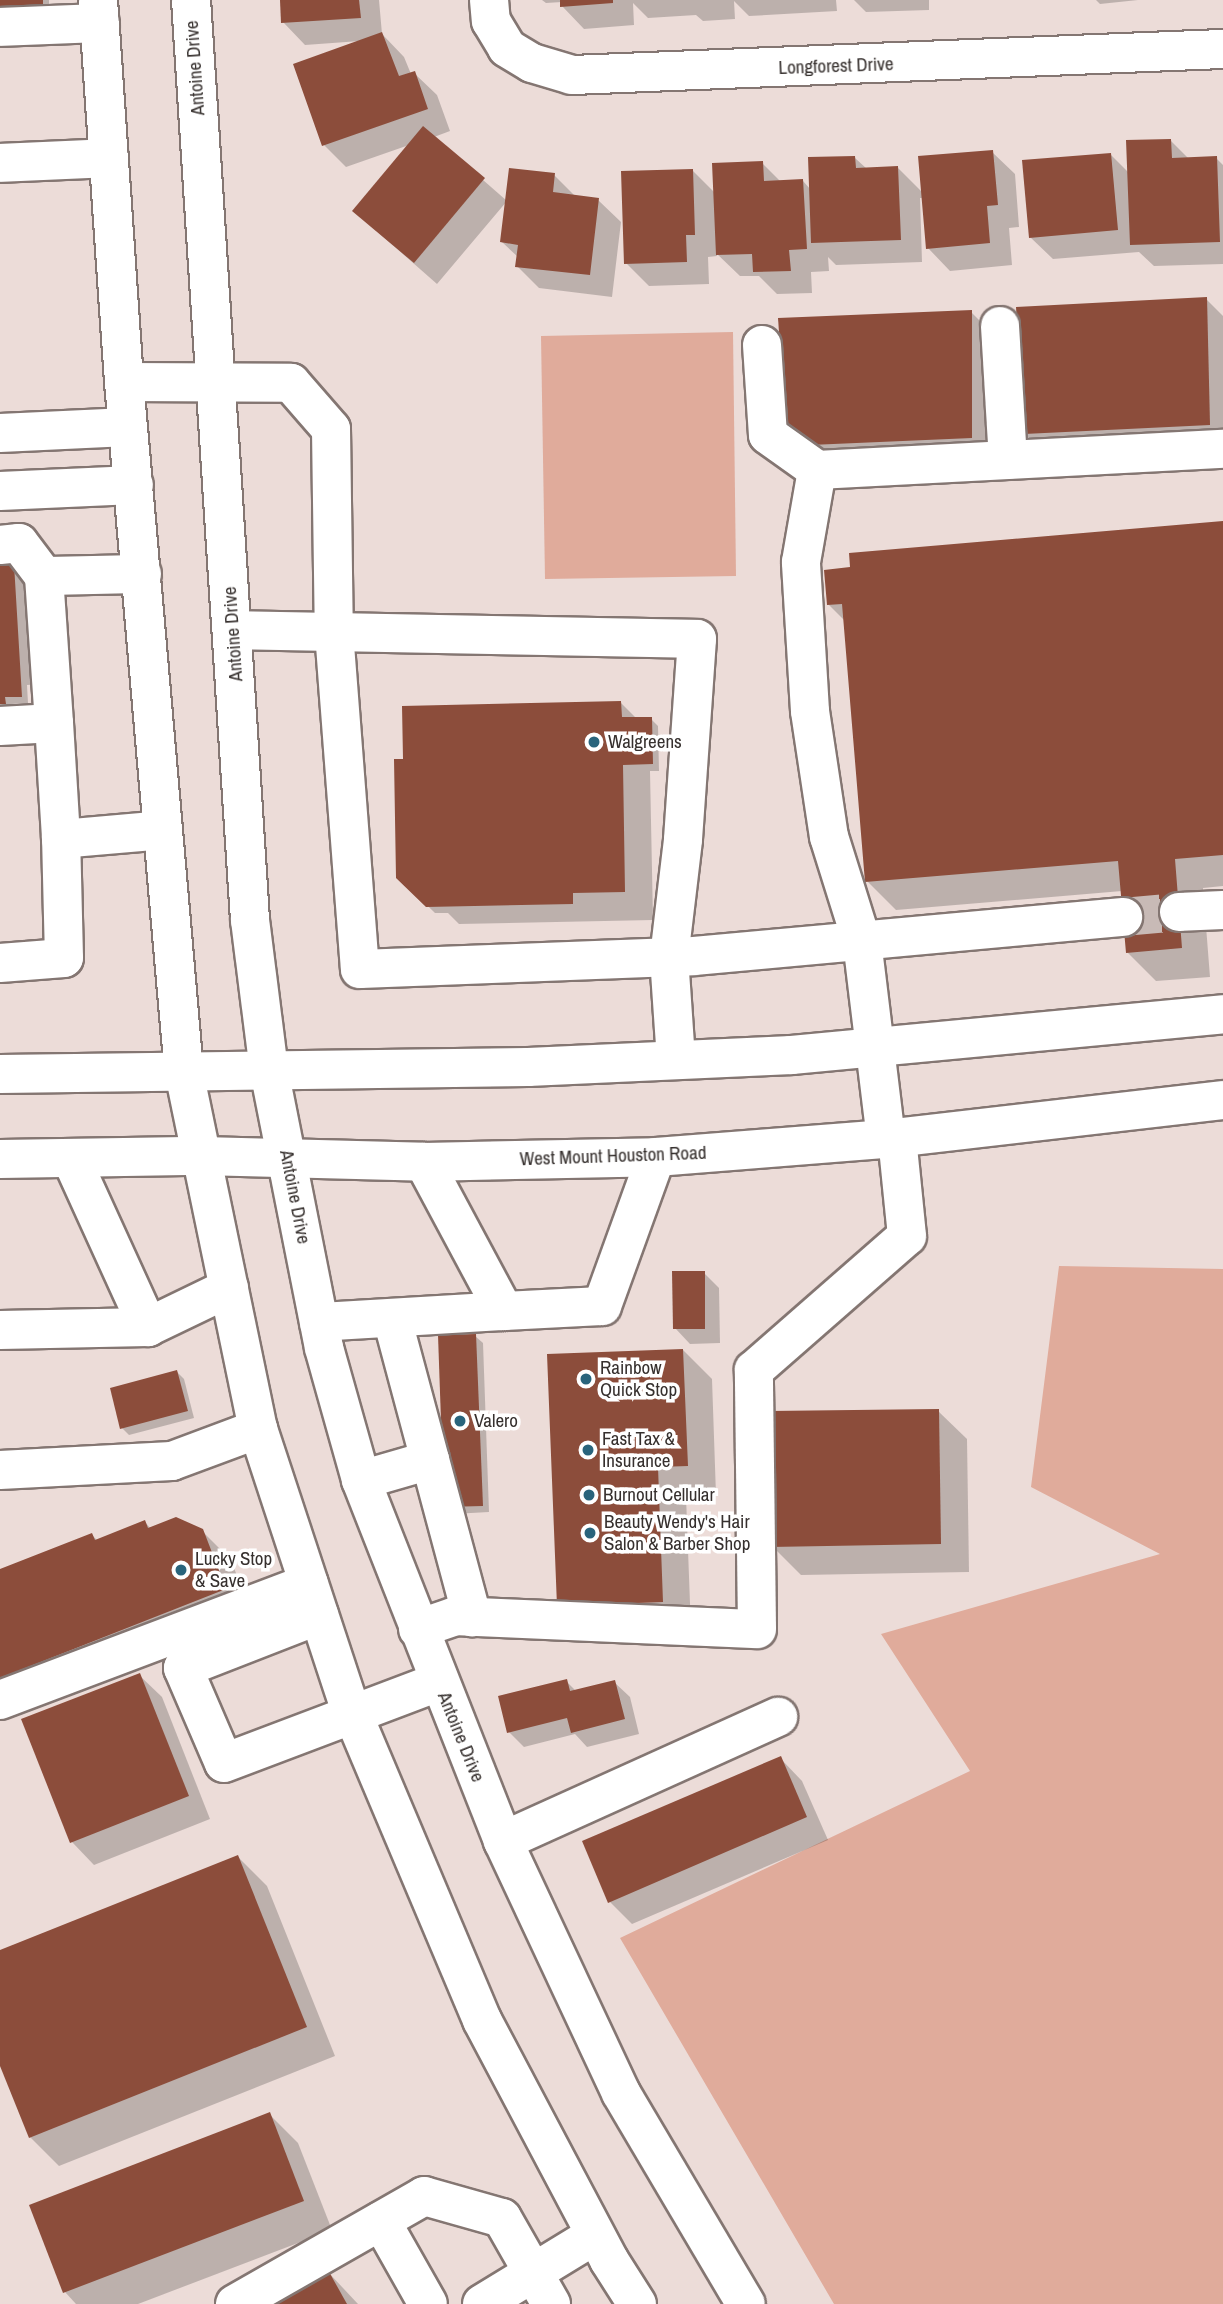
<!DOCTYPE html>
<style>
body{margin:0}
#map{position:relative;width:1223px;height:2304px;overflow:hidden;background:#ecdcd8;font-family:"Archivo Narrow",sans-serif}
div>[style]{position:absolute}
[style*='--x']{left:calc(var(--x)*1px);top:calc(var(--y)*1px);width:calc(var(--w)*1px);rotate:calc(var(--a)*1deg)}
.green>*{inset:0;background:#e0ab9b}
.shadow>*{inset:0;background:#0003}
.building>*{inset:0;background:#8c4d3b}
.minor-tunnel>*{height:38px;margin-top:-19px;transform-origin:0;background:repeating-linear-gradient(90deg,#c8bab6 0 38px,transparent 0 57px)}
.roads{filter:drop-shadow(2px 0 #847672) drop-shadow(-2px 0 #847672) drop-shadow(0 2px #847672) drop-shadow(0 -2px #847672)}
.minor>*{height:38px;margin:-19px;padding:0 19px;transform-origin:19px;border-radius:19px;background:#fff}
.major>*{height:38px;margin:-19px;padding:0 19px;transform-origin:19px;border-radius:19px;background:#fff}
.dots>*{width:19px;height:19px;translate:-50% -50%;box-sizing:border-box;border:4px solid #fff;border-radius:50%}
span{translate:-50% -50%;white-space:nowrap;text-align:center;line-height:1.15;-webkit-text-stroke:7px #fff;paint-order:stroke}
.street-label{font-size:19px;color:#36302e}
.poi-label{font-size:19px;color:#36302e}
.left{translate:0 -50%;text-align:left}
</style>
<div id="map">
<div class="green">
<i style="clip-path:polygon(733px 332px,736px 576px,545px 579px,541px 336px)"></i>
<i style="clip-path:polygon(1059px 1266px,1223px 1269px,1223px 2304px,834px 2304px,620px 1938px,970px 1771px,881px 1634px,1160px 1554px,1031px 1487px)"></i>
</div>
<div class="shadow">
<i style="clip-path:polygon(0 0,49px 0,49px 14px,0 13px)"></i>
<i style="clip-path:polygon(281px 0,379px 0,382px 34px,404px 57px,411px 74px,414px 73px,437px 95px,450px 131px,434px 137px,507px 201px,437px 284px,354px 211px,409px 145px,346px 167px,324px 145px,360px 41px,305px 45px,283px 22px)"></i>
<i style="clip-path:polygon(542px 0,836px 0,837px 11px,749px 16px,734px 1px,735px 19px,703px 21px,696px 15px,648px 18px,633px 3px,634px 25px,584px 29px,562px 6px,562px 2px,546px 3px)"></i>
<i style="clip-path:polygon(854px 0,929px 0,929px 10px,866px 12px)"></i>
<i style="clip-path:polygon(1096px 0,1138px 0,1100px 4px)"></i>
<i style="clip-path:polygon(1171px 141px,1189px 159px,1216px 158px,1223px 165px,1223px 264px,1154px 266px,1139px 252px,1053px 259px,1030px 237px,1110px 154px,1129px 173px)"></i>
<i style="clip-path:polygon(992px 152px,1015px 174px,1019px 227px,1009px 228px,1012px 265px,950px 271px,928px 248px,923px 198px,920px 198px,922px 262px,836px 265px,828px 257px,829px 271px,811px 272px,812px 293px,777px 294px,759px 276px,740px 276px,716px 253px,717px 256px,708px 257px,709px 284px,649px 286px,626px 263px,692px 170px,715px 193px,762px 163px,781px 182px,803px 181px,811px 190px,855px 158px,867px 169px,898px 168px,923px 193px)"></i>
<i style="clip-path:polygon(554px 175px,576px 197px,598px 200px,621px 222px,612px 297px,539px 288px,517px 266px,518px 257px,502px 242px)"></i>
<i style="clip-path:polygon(1206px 299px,1223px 316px,1223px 454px,1054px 463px,1025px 434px)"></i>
<i style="clip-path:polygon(971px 312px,1000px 341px,1001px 466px,818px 474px,780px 320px)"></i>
<i style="clip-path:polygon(1223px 523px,1223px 886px,1203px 888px,1210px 977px,1156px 981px,1127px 952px,1122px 891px,896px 910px,867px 881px,846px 622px,828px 604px)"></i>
<i style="clip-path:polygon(14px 566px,36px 589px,42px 684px,27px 685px,28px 703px,12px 704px,12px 710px,0 711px,0 567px)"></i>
<i style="clip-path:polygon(621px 703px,637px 719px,651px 719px,658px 726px,659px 771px,650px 771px,653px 920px,459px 924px,448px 913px,435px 913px,398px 877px,402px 760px)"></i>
<i style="clip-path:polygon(704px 1273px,719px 1288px,720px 1343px,690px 1344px,675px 1328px)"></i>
<i style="clip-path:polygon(475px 1336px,483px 1343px,489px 1512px,453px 1514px)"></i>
<i style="clip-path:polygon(683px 1350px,712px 1379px,716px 1495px,686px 1496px,691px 1630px,588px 1634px)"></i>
<i style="clip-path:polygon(177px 1372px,184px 1379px,194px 1418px,129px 1435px,122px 1428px)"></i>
<i style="clip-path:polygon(938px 1411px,967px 1439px,969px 1572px,801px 1575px,772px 1546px)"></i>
<i style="clip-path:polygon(145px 1522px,151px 1529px,202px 1531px,231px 1560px,253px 1618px,0 1718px,0 1571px,92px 1535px,98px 1541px)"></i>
<i style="clip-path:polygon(139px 1675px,162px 1697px,210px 1819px,94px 1865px,72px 1842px)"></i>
<i style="clip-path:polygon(566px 1681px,576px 1691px,614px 1682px,630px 1697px,639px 1734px,587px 1747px,575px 1734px,524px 1747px,509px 1732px)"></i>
<i style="clip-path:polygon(780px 1758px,802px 1781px,828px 1840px,632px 1924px,610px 1902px)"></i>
<i style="clip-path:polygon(238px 1857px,267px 1886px,335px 2056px,59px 2166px,30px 2137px,0 2062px,0 1952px)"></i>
<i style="clip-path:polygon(269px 2114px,298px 2143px,332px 2230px,138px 2304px,76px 2304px,65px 2292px,31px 2206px)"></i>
<i style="clip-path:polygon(328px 2272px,358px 2304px,272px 2304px)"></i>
</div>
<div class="building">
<i style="clip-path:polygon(0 0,43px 0,43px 7px,6px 8px,0 6px)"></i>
<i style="clip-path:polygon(280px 0,359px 0,361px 18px,281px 23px)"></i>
<i style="clip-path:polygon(560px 0,613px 0,613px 3px,560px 7px)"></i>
<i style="clip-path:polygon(382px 32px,399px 76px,415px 71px,428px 109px,322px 146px,293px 64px)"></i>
<i style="clip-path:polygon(423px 126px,485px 178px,414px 263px,352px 211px)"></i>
<i style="clip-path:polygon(1171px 139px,1172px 158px,1217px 156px,1220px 242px,1130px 245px,1126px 140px)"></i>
<i style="clip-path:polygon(993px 150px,998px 205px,987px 206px,990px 243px,926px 249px,918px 156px)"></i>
<i style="clip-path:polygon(1111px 153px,1118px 230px,1029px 238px,1022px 160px)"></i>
<i style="clip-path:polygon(855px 156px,856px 168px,898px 166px,901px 240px,811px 243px,808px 157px)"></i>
<i style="clip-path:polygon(763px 161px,764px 181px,803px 179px,807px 249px,789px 250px,791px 271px,753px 272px,752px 254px,716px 255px,712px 163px)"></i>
<i style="clip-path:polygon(509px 168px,555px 173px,553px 192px,599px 198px,590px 275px,515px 267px,518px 245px,500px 242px)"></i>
<i style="clip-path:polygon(693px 169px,695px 235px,686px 235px,687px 262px,624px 264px,621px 171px)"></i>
<i style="clip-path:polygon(1207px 297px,1210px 425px,1024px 434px,1016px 307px)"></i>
<i style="clip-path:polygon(972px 310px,972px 438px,787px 446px,778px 318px)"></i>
<i style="clip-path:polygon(1223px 521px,1223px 855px,1175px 859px,1182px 948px,1126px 953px,1118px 861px,865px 882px,842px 604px,827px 605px,824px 570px,850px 567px,849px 553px)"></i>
<i style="clip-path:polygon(14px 564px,22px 697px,5px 697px,6px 704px,0 704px,0 565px)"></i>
<i style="clip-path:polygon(621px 701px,622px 717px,652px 717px,653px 764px,623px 765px,625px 892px,573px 893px,573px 904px,426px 907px,396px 878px,394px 759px,403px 759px,402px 706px)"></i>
<i style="clip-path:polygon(672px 1271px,705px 1271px,705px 1329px,673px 1329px)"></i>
<i style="clip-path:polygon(476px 1334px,483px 1506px,444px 1507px,438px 1335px)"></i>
<i style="clip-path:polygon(683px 1349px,688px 1466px,658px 1467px,663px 1602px,557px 1606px,547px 1354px)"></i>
<i style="clip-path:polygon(177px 1370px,188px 1411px,120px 1429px,110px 1388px)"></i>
<i style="clip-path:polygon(939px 1409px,941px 1544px,770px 1547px,769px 1411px)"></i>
<i style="clip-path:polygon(176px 1517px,203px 1529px,226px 1589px,0 1678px,0 1569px,92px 1533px,95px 1540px,145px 1520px,148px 1528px)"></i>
<i style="clip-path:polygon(140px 1673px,189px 1796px,70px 1843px,21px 1719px)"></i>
<i style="clip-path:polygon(567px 1679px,570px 1691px,615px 1680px,625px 1719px,571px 1733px,567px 1718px,507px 1733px,498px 1696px)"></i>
<i style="clip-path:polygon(781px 1756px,807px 1817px,608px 1903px,582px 1841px)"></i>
<i style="clip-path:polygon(238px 1855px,307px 2027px,29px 2138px,0 2066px,0 1950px)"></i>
<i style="clip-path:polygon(270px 2112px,304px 2201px,63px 2293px,29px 2205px)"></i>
<i style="clip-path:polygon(328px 2270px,347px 2304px,269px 2304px)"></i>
</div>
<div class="minor-tunnel">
<i style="--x:1123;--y:917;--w:56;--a:-5.1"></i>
</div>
<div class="roads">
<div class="minor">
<i style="--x:489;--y:0;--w:21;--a:85"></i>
<i style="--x:491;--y:21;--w:31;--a:59"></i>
<i style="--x:507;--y:48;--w:29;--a:31"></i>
<i style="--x:532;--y:63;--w:42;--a:16.7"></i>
<i style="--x:572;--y:75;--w:652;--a:-2.29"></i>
<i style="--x:0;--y:27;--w:100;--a:-2.3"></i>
<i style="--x:0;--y:163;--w:109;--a:-2.6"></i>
<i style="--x:1000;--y:326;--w:134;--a:86.6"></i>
<i style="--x:762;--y:345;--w:90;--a:86.2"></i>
<i style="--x:768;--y:435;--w:60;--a:35.5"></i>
<i style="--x:124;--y:382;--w:167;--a:0.3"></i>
<i style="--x:291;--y:383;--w:61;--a:49"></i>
<i style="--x:331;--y:429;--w:203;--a:89.2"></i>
<i style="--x:334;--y:632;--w:338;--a:85.6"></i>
<i style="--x:360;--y:969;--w:334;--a:-2.2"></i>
<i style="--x:694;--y:956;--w:431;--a:-5.2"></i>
<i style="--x:0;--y:433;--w:128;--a:-2.7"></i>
<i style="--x:0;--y:491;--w:134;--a:-2.6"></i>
<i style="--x:0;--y:545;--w:19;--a:-6"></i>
<i style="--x:19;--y:543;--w:41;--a:52.9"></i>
<i style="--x:233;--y:630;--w:464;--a:1.1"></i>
<i style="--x:697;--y:639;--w:201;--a:94"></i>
<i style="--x:683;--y:840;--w:118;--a:96.8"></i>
<i style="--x:669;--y:957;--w:103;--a:86.1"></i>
<i style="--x:54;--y:723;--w:116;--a:86.5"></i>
<i style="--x:0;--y:726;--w:54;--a:-3.2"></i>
<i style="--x:54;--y:723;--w:147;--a:-93.9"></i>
<i style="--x:44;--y:576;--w:98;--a:-1.2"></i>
<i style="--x:1179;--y:912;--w:44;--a:-2.6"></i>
<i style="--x:0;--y:963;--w:64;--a:-4.5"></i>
<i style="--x:64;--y:958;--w:119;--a:-91.4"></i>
<i style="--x:61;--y:839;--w:102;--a:-5"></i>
<i style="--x:886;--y:1139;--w:198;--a:-96.9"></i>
<i style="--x:862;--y:942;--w:110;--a:-107.4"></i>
<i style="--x:829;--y:837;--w:127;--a:-98.6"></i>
<i style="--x:810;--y:711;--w:149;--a:-93.5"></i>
<i style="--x:801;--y:562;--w:93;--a:-80.1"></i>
<i style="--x:817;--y:470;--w:407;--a:-3"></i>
<i style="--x:71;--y:1158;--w:186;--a:65.5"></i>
<i style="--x:148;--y:1327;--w:90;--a:-25.7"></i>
<i style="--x:424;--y:1162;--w:169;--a:61.8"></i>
<i style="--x:504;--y:1311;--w:98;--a:-2.9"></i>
<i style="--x:602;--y:1306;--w:158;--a:-70.1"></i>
<i style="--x:392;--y:1318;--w:310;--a:75"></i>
<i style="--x:319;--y:1322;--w:185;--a:-3.4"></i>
<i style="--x:0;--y:1330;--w:148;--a:-1.2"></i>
<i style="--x:0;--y:1470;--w:172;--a:-3"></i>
<i style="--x:172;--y:1461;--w:92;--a:-20.4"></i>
<i style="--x:361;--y:1480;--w:72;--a:-16.2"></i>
<i style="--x:319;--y:1615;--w:146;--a:158.7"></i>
<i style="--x:183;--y:1668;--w:103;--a:66.7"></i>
<i style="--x:224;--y:1763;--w:229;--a:-20.7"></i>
<i style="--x:418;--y:1629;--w:40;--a:-18.9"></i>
<i style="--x:456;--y:1616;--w:301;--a:2.5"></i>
<i style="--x:757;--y:1629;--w:259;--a:-90.7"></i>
<i style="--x:754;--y:1370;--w:203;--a:-41.2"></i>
<i style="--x:907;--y:1236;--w:99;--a:-95.8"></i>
<i style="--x:0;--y:1700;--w:330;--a:-20.7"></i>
<i style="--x:503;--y:1841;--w:302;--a:-24.3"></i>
<i style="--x:381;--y:2221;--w:95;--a:60.5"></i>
<i style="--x:235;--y:2304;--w:218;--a:-29.7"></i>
<i style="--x:424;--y:2196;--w:81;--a:15.8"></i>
<i style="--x:502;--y:2218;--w:99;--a:60.3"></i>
<i style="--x:482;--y:2304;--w:132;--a:-31.4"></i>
</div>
<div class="major">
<i style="--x:98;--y:0;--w:383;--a:86.1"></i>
<i style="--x:124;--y:382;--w:693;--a:85.03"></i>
<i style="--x:184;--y:1072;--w:365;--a:78.3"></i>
<i style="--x:258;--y:1429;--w:291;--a:71.8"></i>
<i style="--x:349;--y:1705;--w:342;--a:67.1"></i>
<i style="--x:482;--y:2020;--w:272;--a:62.1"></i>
<i style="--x:609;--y:2260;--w:52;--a:57.5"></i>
<i style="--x:191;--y:0;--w:922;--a:86.33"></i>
<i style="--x:250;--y:920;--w:151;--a:82.8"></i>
<i style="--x:269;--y:1070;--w:283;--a:78.8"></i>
<i style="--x:324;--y:1348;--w:137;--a:74.3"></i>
<i style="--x:361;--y:1480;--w:388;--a:68.5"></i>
<i style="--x:503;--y:1841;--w:278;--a:64.9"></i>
<i style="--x:621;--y:2093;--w:245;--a:59.4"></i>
<i style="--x:0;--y:1074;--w:528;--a:-0.76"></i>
<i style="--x:528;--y:1067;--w:264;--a:-2.6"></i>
<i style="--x:792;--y:1055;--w:433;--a:-5.4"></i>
<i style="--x:0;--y:1159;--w:202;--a:-0.9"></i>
<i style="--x:202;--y:1156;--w:222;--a:1.5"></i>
<i style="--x:424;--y:1162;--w:232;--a:-1.2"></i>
<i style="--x:656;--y:1157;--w:231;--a:-4.5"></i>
<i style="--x:886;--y:1139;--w:339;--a:-6.6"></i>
</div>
</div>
<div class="dots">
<i style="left:594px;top:742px;background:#29647c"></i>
<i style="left:586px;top:1379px;background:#29647c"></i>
<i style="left:460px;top:1421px;background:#29647c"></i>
<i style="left:588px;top:1450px;background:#29647c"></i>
<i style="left:589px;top:1495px;background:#29647c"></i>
<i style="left:590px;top:1533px;background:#29647c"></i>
<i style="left:181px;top:1570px;background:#29647c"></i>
</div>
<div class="street-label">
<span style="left:836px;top:66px;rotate:-2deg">Longforest Drive</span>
<span style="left:195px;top:68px;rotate:-94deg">Antoine Drive</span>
<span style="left:233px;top:634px;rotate:-94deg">Antoine Drive</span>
<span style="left:613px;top:1156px;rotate:-2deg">West Mount Houston Road</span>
<span style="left:295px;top:1197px;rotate:79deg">Antoine Drive</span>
<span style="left:461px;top:1737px;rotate:68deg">Antoine Drive</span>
</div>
<div class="poi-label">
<span class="left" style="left:608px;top:742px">Walgreens</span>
<span class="left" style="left:600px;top:1379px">Rainbow<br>Quick Stop</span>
<span class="left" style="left:474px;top:1421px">Valero</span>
<span class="left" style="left:602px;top:1450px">Fast Tax &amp;<br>Insurance</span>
<span class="left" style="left:603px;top:1495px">Burnout Cellular</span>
<span class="left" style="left:604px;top:1533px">Beauty Wendy's Hair<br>Salon &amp; Barber Shop</span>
<span class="left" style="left:195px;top:1570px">Lucky Stop<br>&amp; Save</span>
</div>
</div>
